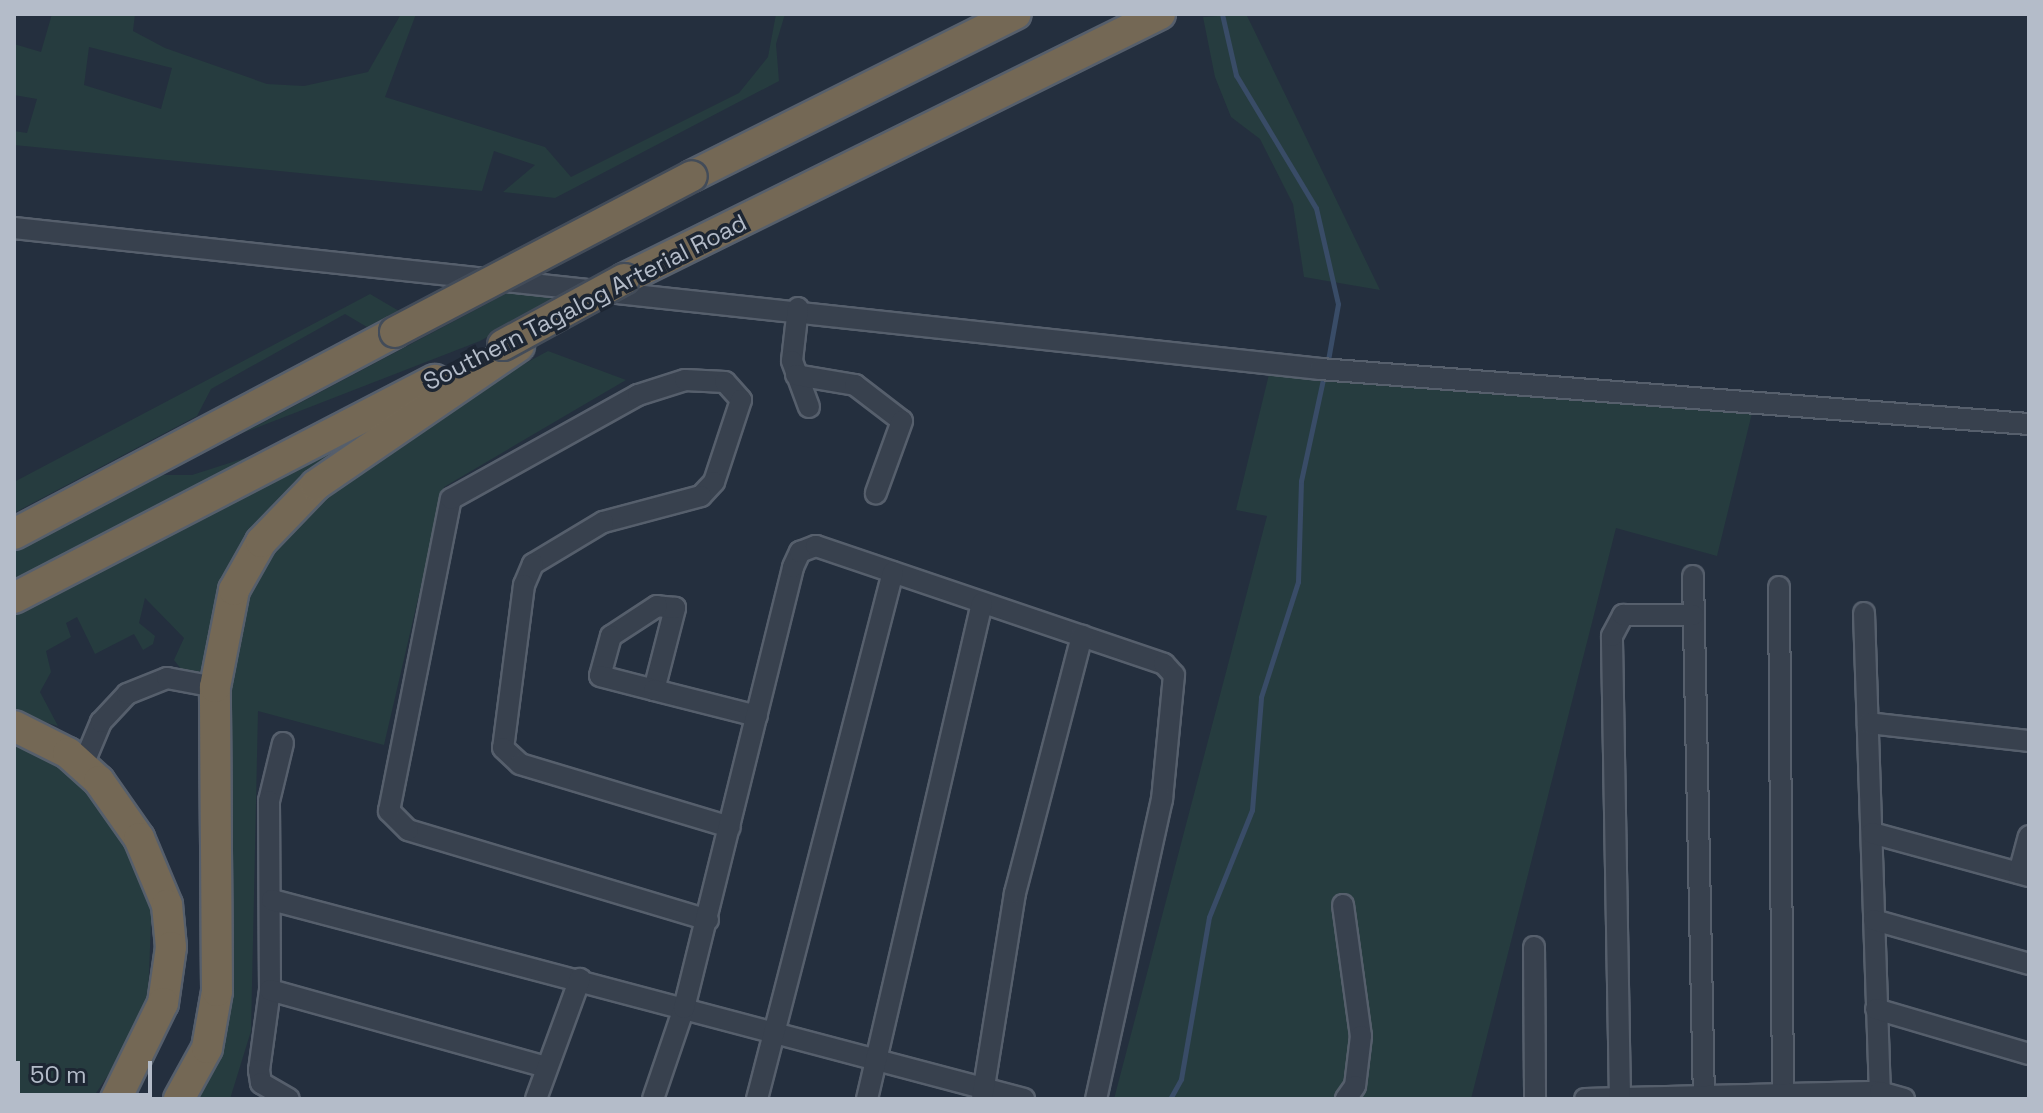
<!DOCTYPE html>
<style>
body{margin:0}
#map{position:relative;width:2043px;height:1113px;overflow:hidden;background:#242f3e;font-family:"Space Grotesk",sans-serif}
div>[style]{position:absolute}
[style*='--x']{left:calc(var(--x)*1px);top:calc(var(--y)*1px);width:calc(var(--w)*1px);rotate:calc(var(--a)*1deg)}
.green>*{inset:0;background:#263c3f}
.stream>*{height:5px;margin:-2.5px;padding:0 2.5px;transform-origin:2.5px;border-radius:2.5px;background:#394c67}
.roads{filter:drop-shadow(2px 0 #565f6c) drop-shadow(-2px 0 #565f6c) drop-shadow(0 2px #565f6c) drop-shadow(0 -2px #565f6c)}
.minor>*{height:20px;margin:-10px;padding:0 10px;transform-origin:10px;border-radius:10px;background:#38414e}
.highway>*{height:30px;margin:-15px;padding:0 15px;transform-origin:15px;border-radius:15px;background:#746855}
.bridges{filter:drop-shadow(2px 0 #434c59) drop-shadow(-2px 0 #434c59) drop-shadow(0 2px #434c59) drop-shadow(0 -2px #434c59)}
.highway-bridge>*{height:30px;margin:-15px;padding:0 15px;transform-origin:15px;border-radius:15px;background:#746855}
span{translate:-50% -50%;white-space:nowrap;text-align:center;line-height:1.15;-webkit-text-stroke:7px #1d2633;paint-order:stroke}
.street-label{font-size:24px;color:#b4bcc9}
.frame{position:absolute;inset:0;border:16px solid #b4bcc9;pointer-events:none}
.scale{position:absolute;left:16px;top:1061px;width:136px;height:36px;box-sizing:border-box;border:4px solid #b4bcc9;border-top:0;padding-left:10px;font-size:24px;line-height:28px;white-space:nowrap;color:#b4bcc9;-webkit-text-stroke:6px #1d2633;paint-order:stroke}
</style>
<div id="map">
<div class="green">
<i style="clip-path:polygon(evenodd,52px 14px,135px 14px,133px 31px,165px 48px,267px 84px,304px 86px,368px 72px,401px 14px,416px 14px,385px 97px,545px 147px,571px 177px,739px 93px,768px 57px,776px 14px,785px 14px,776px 44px,779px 81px,555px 198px,503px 192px,535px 165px,494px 151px,482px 191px,14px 145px,14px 131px,27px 133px,37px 99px,14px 95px,14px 44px,41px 52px,52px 14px,89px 47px,172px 68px,161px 109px,84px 85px,89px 47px)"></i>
<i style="clip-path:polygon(1246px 14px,1251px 24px,1380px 290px,1304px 277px,1293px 204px,1260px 139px,1231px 117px,1215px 77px,1203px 17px)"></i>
<i style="clip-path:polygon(524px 284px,571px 292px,480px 341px,243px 433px)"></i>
<i style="clip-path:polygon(370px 294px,399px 311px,367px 327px,345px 314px,211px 389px,197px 416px,14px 513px,14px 482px)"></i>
<i style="clip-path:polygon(548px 351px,626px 380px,444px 487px,384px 745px,258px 711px,251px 1031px,230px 1099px,194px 1099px,222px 730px,242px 607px,270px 554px,326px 492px,463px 397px)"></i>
<i style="clip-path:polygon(1271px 366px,1753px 409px,1717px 556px,1616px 528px,1471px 1099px,1114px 1099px,1267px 516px,1236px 510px)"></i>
<i style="clip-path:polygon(350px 439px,318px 472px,203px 672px,181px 669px,174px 660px,184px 638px,145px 598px,139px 623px,155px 636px,153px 644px,143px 650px,134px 634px,95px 654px,77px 617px,66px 623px,71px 637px,46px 651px,51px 672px,40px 692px,58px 726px,14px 713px,14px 615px)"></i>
<i style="clip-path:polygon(267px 451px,14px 585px,14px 549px,153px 475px,192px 475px)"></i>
<i style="clip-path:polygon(14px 740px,69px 771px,101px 801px,130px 843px,152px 898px,148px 998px,125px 1050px,92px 1099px,14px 1099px)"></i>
</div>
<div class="stream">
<i style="--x:1222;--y:14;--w:63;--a:77.1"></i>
<i style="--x:1236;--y:75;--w:155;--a:59"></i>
<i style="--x:1316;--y:208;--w:98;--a:77.1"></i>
<i style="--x:1338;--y:304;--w:63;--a:100.1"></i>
<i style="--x:1170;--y:1099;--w:23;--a:-61"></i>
<i style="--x:1181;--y:1079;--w:164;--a:-80.2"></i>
<i style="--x:1209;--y:917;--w:115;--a:-68.1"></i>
<i style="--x:1252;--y:810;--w:113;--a:-85.4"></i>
<i style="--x:1261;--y:697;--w:121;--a:-72.2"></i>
<i style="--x:1298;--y:582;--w:101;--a:-88.3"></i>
<i style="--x:1301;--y:481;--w:108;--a:-77.8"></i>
</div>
<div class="roads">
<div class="minor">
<i style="--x:14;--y:228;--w:1314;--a:6.16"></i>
<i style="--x:1320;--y:369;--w:711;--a:4.44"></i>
<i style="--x:798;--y:308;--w:53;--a:96.5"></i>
<i style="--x:792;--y:361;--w:49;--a:69.7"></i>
<i style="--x:796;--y:375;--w:60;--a:9.6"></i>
<i style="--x:855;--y:385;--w:59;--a:37.5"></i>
<i style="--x:902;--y:421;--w:77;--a:109.9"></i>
<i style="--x:1693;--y:576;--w:523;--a:88.8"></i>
<i style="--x:1779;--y:587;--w:512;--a:89.55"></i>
<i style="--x:1864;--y:613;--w:486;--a:88.1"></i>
<i style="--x:654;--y:690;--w:85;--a:-75.6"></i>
<i style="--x:675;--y:608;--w:18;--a:-174"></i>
<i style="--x:657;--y:606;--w:55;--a:146.9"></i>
<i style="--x:611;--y:636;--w:41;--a:105.4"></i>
<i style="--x:600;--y:676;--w:56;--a:14.5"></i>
<i style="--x:654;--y:690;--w:106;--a:14.2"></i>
<i style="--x:1868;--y:723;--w:162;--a:6.4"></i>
<i style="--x:283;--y:743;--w:60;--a:103.6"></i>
<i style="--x:269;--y:801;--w:189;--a:89.7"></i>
<i style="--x:270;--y:990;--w:81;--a:97.8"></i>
<i style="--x:259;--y:1070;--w:13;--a:81"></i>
<i style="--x:261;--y:1083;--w:32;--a:30"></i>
<i style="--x:83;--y:765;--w:47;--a:-67.3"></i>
<i style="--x:101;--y:722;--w:38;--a:-47"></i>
<i style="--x:127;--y:694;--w:43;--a:-21.8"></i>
<i style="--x:167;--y:678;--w:49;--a:10.6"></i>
<i style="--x:1872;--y:833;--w:163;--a:15.3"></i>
<i style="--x:2019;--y:873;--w:38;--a:-75"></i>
<i style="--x:272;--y:900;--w:778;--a:14.82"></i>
<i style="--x:1343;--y:905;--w:132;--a:82.2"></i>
<i style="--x:1361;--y:1036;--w:50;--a:96.8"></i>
<i style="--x:1355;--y:1086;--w:16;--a:125"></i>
<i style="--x:708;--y:920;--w:313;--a:-163.3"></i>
<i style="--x:408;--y:830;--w:27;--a:-135"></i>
<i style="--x:389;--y:811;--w:318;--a:-78.8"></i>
<i style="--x:451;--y:499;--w:214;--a:-29.1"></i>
<i style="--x:638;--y:395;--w:49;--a:-17.7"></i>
<i style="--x:685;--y:380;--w:40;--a:2.9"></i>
<i style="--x:725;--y:382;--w:24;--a:48"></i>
<i style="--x:741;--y:400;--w:86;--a:108.2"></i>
<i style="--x:714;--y:482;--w:19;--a:133"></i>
<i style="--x:701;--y:496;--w:101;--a:165.1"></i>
<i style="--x:603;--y:522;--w:82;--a:149"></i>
<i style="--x:533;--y:564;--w:23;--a:113"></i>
<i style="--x:524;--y:585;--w:164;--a:97.3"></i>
<i style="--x:503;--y:748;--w:23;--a:43"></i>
<i style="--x:520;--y:764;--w:219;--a:16.7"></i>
<i style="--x:1874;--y:920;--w:161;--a:15.8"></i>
<i style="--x:1534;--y:947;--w:152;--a:89.6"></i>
<i style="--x:270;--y:990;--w:287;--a:15.6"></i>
<i style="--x:1876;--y:1009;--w:159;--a:16.4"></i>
<i style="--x:536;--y:1099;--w:128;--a:-69.9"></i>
<i style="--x:653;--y:1099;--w:96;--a:-71.2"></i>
<i style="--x:684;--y:1008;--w:454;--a:-76.1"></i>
<i style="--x:793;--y:567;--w:17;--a:-65"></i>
<i style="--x:800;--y:552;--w:17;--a:-21"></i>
<i style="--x:816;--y:546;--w:367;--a:18.7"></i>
<i style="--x:1164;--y:664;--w:15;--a:48"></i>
<i style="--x:1174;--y:675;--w:125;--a:95.5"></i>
<i style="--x:1162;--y:799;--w:307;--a:102.4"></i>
<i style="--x:757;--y:1099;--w:544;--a:-75.53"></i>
<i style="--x:867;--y:1099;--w:509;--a:-76.95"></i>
<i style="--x:982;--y:1099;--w:209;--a:-80.9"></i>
<i style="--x:1015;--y:893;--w:266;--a:-75.4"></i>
<i style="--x:1585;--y:1099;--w:295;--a:-1.4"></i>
<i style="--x:1880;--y:1092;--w:25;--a:16"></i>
<i style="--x:1620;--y:1099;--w:463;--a:-91"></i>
<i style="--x:1612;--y:636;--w:24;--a:-62"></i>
<i style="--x:1623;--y:615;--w:70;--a:0"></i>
</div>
<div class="highway">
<i style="--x:692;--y:176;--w:362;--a:-26.6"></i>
<i style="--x:624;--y:279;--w:598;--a:-26.31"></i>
<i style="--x:14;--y:534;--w:431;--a:-27.9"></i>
<i style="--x:14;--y:598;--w:474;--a:-27.4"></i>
<i style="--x:14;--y:726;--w:60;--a:26.6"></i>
<i style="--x:68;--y:753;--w:42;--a:42.1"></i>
<i style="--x:99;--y:781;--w:70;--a:54.9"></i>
<i style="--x:139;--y:838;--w:73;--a:67.3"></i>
<i style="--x:167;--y:905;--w:42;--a:84.6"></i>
<i style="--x:171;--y:947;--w:57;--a:98.1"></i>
<i style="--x:163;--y:1003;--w:107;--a:116.1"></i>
<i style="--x:179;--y:1099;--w:58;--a:-61.2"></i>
<i style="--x:207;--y:1048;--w:58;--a:-80"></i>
<i style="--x:217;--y:991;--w:304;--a:-90.4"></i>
<i style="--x:215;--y:687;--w:99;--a:-78.9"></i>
<i style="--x:234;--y:590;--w:55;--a:-60.6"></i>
<i style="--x:261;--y:542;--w:79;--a:-46"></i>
<i style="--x:316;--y:485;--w:246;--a:-34.4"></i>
</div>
</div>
<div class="bridges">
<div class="highway-bridge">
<i style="--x:395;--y:332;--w:335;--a:-27.7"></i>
<i style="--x:503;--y:345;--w:138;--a:-28.6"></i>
</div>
</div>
<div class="street-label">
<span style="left:585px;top:302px;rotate:-27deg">Southern Tagalog Arterial Road</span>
</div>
<div class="frame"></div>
<div class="scale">50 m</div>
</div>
